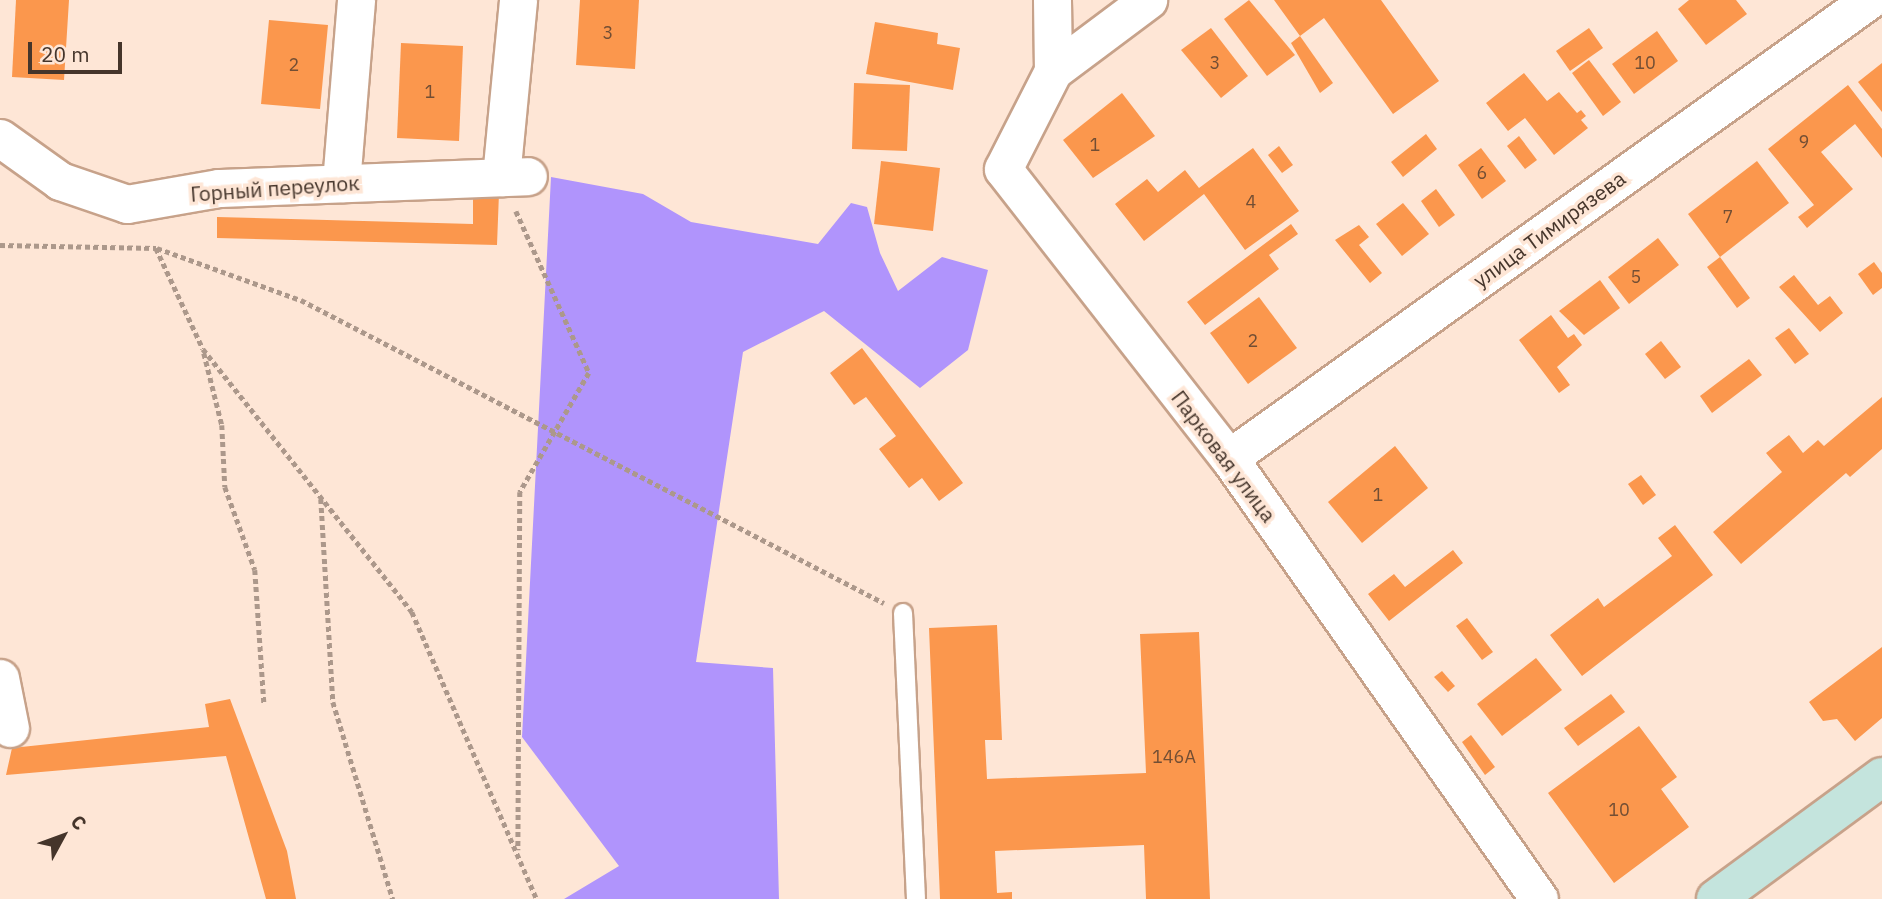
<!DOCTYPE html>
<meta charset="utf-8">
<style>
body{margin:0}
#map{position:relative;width:1882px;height:899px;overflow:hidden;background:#fee6d6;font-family:"IBM Plex Sans",sans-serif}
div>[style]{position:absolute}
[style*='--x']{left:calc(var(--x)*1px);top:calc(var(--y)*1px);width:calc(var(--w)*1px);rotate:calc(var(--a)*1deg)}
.forest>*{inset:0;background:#b094fc}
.building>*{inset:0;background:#fb974d}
.path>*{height:4.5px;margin-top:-2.25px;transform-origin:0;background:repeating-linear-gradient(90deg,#ac988b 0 5px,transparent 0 8.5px)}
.roads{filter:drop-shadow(2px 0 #c7a28a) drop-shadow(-2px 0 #c7a28a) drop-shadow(0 2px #c7a28a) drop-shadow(0 -2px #c7a28a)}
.service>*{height:18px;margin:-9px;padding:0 9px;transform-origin:9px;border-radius:9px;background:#fff}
.minor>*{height:37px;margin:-18.5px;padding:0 18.5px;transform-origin:18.5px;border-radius:18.5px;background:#fff}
.secondary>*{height:38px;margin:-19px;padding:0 19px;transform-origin:19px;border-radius:19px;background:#c4e4dd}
span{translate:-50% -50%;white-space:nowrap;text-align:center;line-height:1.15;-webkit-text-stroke:7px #fee6d6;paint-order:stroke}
.number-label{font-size:18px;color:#724e34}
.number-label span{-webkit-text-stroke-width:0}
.street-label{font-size:21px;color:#45352b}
.north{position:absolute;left:28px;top:801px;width:70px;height:70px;-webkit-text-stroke:5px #fee6d6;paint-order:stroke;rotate:49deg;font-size:19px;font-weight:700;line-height:28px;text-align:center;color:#45352b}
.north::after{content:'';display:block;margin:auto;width:24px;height:32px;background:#45352b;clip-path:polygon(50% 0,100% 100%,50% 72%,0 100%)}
.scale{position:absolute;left:28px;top:42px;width:94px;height:32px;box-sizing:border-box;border:4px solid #45352b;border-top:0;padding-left:9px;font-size:21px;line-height:24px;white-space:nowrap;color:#45352b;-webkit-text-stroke:5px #fee6d6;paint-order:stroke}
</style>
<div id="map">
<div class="forest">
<i style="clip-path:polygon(551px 177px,643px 194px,691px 222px,818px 244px,851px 203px,867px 207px,880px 253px,898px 291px,942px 257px,988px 270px,968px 350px,920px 388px,824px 311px,743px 352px,696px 662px,773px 668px,779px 899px,564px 899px,619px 866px,522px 737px)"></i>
</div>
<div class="building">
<i style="clip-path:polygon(16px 0,69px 0,64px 80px,12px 77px)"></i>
<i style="clip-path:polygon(580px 0,639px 0,635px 69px,576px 65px)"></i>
<i style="clip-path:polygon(1249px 0,1295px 55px,1267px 76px,1224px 19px)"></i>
<i style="clip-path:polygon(1274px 0,1381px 0,1439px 81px,1393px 114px,1324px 18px,1300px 36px)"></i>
<i style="clip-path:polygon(1689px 0,1736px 0,1747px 14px,1706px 45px,1678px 9px)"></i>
<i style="clip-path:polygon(269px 20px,328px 25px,320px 109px,261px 104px)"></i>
<i style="clip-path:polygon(875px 22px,938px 33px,937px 44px,960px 48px,953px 90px,866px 74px)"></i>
<i style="clip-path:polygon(1211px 28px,1248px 76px,1221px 98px,1181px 50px)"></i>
<i style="clip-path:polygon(1589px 28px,1603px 48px,1570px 71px,1556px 51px)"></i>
<i style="clip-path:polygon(1657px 31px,1678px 61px,1634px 94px,1612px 64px)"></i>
<i style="clip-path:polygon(1300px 36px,1333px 83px,1320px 93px,1291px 43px)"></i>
<i style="clip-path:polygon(401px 43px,463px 46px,459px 141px,397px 138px)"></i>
<i style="clip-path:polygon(1589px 60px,1621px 102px,1603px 116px,1572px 73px)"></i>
<i style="clip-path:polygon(1882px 63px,1882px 112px,1858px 82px)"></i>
<i style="clip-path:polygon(1524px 73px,1547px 101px,1559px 92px,1577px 113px,1581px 110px,1586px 116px,1581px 120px,1588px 128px,1554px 155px,1525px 118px,1508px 131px,1486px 103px)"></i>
<i style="clip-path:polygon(854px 83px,910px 85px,907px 151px,852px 149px)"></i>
<i style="clip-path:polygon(1848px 85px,1882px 129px,1882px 158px,1855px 124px,1821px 152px,1853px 189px,1807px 228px,1798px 217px,1814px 205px,1768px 149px)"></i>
<i style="clip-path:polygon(1122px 93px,1155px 136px,1093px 178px,1063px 140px)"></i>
<i style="clip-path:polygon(1426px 134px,1437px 149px,1403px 177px,1391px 162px)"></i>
<i style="clip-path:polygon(1519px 136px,1537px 160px,1525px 169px,1507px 146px)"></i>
<i style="clip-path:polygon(1279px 146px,1293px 165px,1282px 173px,1268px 155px)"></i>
<i style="clip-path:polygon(1253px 148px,1299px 211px,1245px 250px,1204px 194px,1144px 241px,1115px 204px,1147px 179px,1158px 192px,1185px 170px,1199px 188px)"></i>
<i style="clip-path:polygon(1481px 148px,1506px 181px,1482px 199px,1458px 165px)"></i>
<i style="clip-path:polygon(881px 161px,940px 168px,933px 231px,874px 224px)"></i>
<i style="clip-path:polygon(1757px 161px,1789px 203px,1720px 257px,1688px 214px)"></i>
<i style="clip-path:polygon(1436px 189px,1455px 215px,1439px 227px,1421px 201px)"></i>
<i style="clip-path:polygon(473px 192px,499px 193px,497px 245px,217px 238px,217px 217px,473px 224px)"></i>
<i style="clip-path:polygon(1403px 203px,1429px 234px,1402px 256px,1376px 224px)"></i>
<i style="clip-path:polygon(1291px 224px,1298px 234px,1269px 255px,1279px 269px,1205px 325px,1187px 302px)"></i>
<i style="clip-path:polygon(1359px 225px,1369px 237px,1359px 245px,1382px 273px,1370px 283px,1335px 240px)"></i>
<i style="clip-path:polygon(1658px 238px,1679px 265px,1629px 304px,1608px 277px)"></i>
<i style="clip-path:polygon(1720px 257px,1750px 298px,1737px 308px,1707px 267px)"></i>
<i style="clip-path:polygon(1874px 262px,1882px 273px,1882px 288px,1873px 295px,1858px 274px)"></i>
<i style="clip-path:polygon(1794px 275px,1818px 305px,1830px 296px,1843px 313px,1820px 332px,1779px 287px)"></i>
<i style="clip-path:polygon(1600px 280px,1620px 308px,1584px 335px,1559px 311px)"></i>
<i style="clip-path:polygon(1259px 297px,1297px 348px,1248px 384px,1210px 333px)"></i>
<i style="clip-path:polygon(1551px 315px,1568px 338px,1574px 334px,1582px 345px,1557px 367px,1570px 385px,1559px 393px,1519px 340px)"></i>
<i style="clip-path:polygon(1789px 328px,1809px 354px,1795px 364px,1775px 338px)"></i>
<i style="clip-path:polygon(1661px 341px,1681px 367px,1665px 379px,1645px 354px)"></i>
<i style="clip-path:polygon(862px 348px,963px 483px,939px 501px,922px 478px,909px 488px,879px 449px,896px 436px,866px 397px,854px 405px,830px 373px)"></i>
<i style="clip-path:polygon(1749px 359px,1762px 375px,1712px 413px,1700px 396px)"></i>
<i style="clip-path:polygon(1882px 397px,1882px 449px,1850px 477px,1846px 473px,1741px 564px,1713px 532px,1782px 472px,1766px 453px,1789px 435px,1803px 453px,1818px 440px,1824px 446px)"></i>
<i style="clip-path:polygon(1395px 446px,1428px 488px,1362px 543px,1328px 502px)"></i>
<i style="clip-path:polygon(1641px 475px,1656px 495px,1643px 505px,1628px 484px)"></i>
<i style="clip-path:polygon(1675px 525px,1713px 575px,1582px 676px,1550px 635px,1598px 598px,1604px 607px,1672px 556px,1658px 538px)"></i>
<i style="clip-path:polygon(1453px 550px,1463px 563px,1389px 621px,1368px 594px,1394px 574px,1405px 587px)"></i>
<i style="clip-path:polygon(1467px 618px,1493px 652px,1482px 660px,1456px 626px)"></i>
<i style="clip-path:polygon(997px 625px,1002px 740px,985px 740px,987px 779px,1146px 773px,1140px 634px,1199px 632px,1210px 899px,1146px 899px,1144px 845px,995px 851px,997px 893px,1012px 892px,1012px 899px,940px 899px,929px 628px)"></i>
<i style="clip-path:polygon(1882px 647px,1882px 718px,1855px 741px,1837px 719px,1823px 721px,1809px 702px)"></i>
<i style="clip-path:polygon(1536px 658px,1562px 690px,1502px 736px,1477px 704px)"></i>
<i style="clip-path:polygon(1442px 671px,1455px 686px,1448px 692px,1434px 677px)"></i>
<i style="clip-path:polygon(1611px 694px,1625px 712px,1578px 746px,1564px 728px)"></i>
<i style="clip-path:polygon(230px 699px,287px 851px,296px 899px,266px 899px,226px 756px,6px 775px,12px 748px,209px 727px,205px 704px)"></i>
<i style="clip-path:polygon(1639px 726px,1677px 777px,1661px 789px,1689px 827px,1614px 883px,1548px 793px)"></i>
<i style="clip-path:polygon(1471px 735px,1495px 767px,1485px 775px,1462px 742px)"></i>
</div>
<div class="path">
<i style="--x:516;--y:211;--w:178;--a:65.7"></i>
<i style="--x:589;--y:373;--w:138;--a:120.1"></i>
<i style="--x:520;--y:492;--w:358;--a:90.3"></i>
<i style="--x:0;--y:245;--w:156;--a:1.1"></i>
<i style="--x:156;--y:248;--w:111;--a:65"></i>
<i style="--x:203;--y:349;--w:336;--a:51.5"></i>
<i style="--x:412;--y:612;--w:313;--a:66.5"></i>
<i style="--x:157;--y:248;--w:153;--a:19.9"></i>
<i style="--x:301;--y:300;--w:657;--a:27.46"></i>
<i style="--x:204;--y:353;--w:74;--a:76"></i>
<i style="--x:222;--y:425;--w:62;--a:87.2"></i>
<i style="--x:225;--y:487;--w:88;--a:70.1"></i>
<i style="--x:255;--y:570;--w:133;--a:86.1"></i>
<i style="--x:321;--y:499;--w:203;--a:86.6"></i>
<i style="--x:333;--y:702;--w:206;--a:73.1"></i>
</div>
<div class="roads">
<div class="service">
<i style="--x:903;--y:613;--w:286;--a:87.4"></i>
</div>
<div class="minor">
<i style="--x:1052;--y:0;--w:71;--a:89.2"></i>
<i style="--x:1053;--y:71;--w:110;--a:117"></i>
<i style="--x:1003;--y:169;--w:367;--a:52"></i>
<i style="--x:1229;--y:458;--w:539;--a:54.89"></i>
<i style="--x:1053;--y:71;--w:119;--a:-36.8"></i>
<i style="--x:0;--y:138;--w:74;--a:35.6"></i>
<i style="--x:60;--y:181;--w:71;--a:18.9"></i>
<i style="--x:127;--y:204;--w:93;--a:-9.9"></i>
<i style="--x:219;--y:188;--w:309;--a:-2.2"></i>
<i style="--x:501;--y:177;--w:178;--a:-84.5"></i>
<i style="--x:341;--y:183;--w:184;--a:-85.3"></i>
<i style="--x:1229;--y:458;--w:787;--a:-35.59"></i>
<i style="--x:0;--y:678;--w:51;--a:78.7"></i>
</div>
<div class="secondary">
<i style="--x:1716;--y:899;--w:206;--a:-36.3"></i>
</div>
</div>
<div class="number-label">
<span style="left:608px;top:33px">3</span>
<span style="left:1215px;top:63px">3</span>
<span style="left:1645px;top:63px">10</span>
<span style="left:294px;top:65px">2</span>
<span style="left:430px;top:92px">1</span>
<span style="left:1804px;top:142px">9</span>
<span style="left:1095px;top:145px">1</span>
<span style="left:1482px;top:173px">6</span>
<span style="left:1251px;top:202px">4</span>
<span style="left:1728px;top:217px">7</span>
<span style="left:1636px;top:277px">5</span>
<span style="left:1253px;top:341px">2</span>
<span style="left:1378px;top:495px">1</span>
<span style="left:1174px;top:757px">146А</span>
<span style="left:1619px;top:810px">10</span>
</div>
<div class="street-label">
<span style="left:275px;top:188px;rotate:-4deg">Горный переулок</span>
<span style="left:1549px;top:229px;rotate:-36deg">улица Тимирязева</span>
<span style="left:1224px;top:456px;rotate:53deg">Парковая улица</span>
</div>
<div class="north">С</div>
<div class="scale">20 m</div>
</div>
